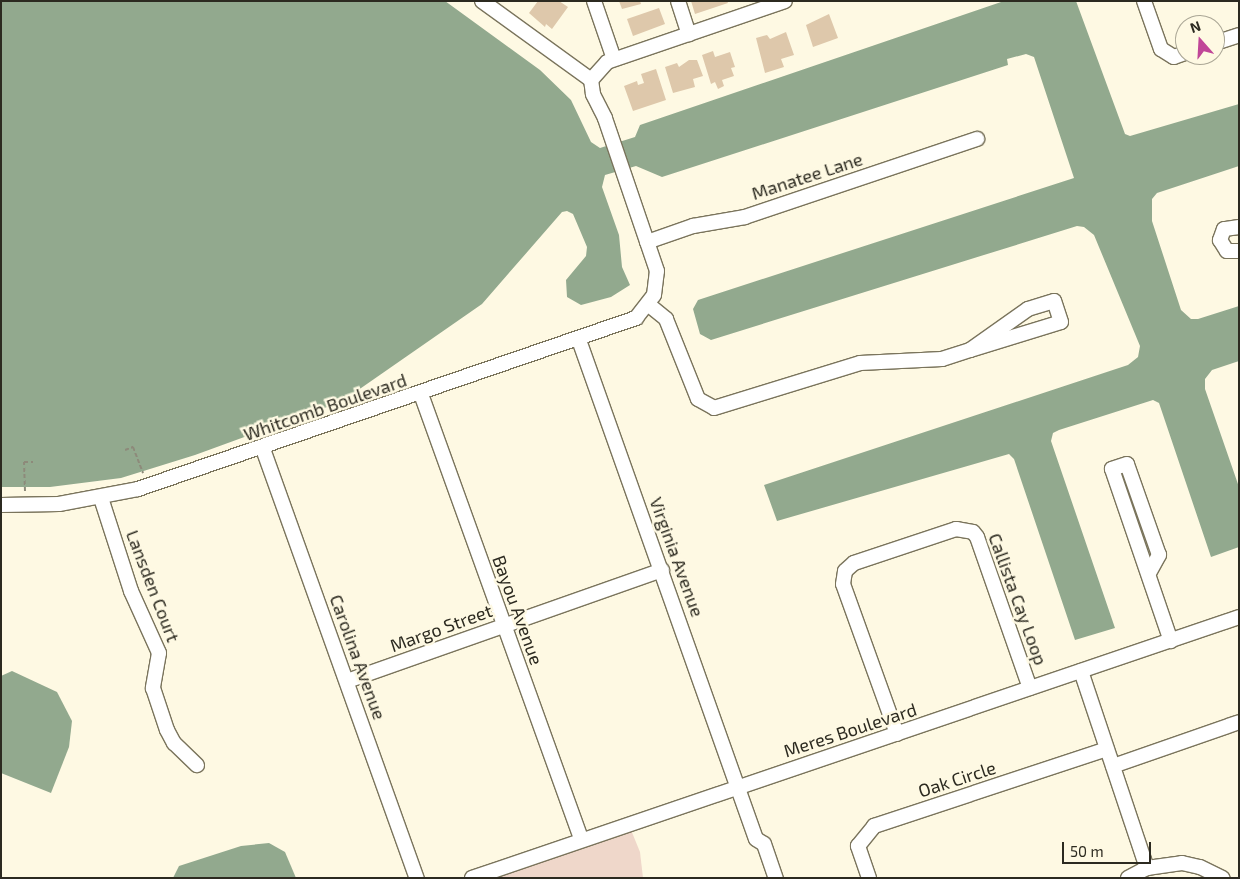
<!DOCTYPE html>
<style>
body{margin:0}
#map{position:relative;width:1240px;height:879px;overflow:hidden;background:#fef9e3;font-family:"Exo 2",sans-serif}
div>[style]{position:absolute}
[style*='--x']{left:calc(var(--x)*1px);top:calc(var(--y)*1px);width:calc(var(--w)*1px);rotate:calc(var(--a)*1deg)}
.green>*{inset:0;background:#efd7ca}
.water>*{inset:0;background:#92a98e}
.building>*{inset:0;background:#dec8ab}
.path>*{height:2px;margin-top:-1px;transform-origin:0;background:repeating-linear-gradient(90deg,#8d8a7a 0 4px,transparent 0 6.5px)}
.roads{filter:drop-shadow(1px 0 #7a745c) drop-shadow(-1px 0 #7a745c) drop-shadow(0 1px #7a745c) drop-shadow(0 -1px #7a745c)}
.minor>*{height:14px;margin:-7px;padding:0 7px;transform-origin:7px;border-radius:7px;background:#fff}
span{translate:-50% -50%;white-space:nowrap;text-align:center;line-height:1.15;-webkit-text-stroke:5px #fef9e3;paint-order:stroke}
.street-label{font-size:18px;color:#2c2a20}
.frame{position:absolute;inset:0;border:2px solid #2c2a20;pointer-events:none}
.north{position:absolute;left:1175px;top:15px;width:50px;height:50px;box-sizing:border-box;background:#fef9e3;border:1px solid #aaa695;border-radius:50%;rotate:341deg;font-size:14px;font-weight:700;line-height:20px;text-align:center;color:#2c2a20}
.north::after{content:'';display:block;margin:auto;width:18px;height:22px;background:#c04698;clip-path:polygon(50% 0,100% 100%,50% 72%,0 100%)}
.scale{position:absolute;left:1062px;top:842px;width:89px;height:22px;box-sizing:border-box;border:2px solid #2c2a20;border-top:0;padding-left:6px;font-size:15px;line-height:18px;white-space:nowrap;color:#2c2a20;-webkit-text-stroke:4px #fef9e3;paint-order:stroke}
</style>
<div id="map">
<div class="green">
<i style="clip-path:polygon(631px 830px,640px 852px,643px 878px,493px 878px)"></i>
</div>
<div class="water">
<i style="clip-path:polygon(1px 1px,445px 1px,540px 70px,571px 100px,591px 142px,600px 148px,635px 137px,640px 125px,1004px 1px,1076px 1px,1125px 134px,1130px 136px,1239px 104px,1239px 166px,1157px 193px,1152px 199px,1152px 221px,1181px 310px,1191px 319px,1198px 319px,1239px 306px,1239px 361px,1212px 370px,1205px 379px,1205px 389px,1239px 487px,1239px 547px,1211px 557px,1159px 403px,1153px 400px,1059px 430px,1053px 433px,1051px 441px,1115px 628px,1075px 640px,1014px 459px,1009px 454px,777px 521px,764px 485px,1128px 365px,1138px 357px,1140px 346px,1094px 235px,1084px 227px,1077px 226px,711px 340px,700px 334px,693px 309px,698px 300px,1074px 178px,1034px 57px,1026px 54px,1007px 59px,1008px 65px,662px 177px,636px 166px,605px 175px,602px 187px,619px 235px,622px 267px,630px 285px,611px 297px,581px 305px,567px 297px,566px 280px,586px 256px,587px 247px,573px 214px,567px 211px,562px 212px,482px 304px,341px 402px,195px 455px,121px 478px,50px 487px,1px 487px)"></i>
<i style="clip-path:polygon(12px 671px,57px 692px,72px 721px,69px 747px,51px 793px,1px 773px,1px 676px)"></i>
<i style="clip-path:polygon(269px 843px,285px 852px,296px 878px,173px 878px,179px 866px,241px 846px)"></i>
</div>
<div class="building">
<i style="clip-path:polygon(538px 1px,559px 1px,568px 7px,552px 29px,546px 24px,545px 27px,529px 13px)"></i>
<i style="clip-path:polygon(619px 1px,640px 1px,641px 4px,622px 9px)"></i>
<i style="clip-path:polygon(691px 1px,727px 1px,728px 3px,695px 14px)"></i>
<i style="clip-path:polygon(659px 8px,665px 24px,633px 36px,627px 19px)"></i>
<i style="clip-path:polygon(829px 14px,838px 38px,813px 47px,806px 25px)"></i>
<i style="clip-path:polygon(786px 32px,794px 55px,781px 59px,784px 67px,765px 73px,756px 38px,767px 35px,770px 39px)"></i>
<i style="clip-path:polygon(713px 51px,715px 57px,730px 52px,735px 67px,731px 68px,734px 76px,722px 80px,724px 86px,718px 89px,715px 82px,711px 84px,702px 55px)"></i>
<i style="clip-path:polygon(689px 60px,697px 60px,703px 76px,693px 79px,695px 87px,673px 93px,665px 67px,677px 63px,679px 67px)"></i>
<i style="clip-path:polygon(656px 69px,666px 100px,633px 111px,624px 86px,637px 81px,638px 85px,644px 83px,641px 74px)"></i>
</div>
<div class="path">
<i style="--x:125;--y:450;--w:9;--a:-21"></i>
<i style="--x:133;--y:447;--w:28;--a:69"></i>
<i style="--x:25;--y:491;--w:29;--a:-92"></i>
<i style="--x:24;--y:462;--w:9;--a:0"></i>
</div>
<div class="roads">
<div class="minor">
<i style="--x:482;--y:1;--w:135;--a:35.9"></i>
<i style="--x:594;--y:1;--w:61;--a:71"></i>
<i style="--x:678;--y:1;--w:35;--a:72"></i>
<i style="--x:1144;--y:1;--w:51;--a:70.5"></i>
<i style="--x:1161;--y:49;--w:15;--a:32"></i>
<i style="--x:1174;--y:57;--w:12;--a:-20"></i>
<i style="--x:1215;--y:43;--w:25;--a:-18"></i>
<i style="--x:591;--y:80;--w:24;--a:-48"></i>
<i style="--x:607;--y:62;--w:188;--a:-18.9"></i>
<i style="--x:1239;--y:227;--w:15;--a:172"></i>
<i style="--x:1224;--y:229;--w:12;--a:110"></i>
<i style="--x:1220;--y:240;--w:13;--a:58"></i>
<i style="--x:1227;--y:251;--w:12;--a:0"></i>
<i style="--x:647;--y:242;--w:49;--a:-19.2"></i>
<i style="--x:693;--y:226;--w:53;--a:-9.8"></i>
<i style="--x:745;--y:217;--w:245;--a:-18.6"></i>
<i style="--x:649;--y:305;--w:22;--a:39"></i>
<i style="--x:666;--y:319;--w:86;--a:68.2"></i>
<i style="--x:698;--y:399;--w:18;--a:29"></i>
<i style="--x:714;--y:408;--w:153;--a:-17.1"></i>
<i style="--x:860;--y:363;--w:82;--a:-2.8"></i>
<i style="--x:942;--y:359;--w:29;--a:-18"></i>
<i style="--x:970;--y:350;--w:95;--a:-17.1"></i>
<i style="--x:1061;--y:322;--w:22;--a:-108"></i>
<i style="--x:1054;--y:301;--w:27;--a:163"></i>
<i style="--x:1028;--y:309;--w:71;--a:144.7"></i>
<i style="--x:579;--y:340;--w:529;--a:70.47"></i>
<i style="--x:756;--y:839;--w:9;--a:32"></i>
<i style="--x:764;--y:844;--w:36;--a:71"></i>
<i style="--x:421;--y:394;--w:473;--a:70.2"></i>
<i style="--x:263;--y:449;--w:456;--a:70.3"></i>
<i style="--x:101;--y:498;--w:98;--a:72.1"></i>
<i style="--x:131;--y:591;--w:68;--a:65.7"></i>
<i style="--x:159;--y:653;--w:36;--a:100"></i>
<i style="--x:153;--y:688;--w:44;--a:71.6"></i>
<i style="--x:167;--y:730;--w:15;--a:62"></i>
<i style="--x:174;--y:743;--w:32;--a:44"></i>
<i style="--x:1;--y:505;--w:58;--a:-1"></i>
<i style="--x:59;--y:504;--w:80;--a:-10.8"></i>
<i style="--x:138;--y:489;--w:527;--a:-18.95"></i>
<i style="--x:636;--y:318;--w:29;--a:-52"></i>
<i style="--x:654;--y:295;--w:24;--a:-83"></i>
<i style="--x:657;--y:271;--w:162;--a:-108.8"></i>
<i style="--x:605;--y:118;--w:27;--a:-117"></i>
<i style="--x:593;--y:94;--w:14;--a:-98"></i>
<i style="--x:1149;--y:573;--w:21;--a:-61"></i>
<i style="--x:1159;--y:555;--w:96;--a:-109.4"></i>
<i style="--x:1127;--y:464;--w:16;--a:162"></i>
<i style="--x:1112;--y:469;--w:182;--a:71.1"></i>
<i style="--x:1081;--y:671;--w:208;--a:71.5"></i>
<i style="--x:347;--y:681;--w:334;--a:-19.4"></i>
<i style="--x:897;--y:734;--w:159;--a:-109.8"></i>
<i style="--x:843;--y:584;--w:13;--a:-81"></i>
<i style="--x:845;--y:571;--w:12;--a:-42"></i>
<i style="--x:854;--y:563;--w:108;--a:-18.4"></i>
<i style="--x:956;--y:529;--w:17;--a:10"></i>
<i style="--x:973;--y:532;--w:6;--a:51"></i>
<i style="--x:977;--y:537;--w:160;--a:70.7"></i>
<i style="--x:1113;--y:766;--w:133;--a:-19.2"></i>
<i style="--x:472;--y:878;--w:810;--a:-18.79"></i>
<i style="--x:869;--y:878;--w:34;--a:-109"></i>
<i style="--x:858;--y:846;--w:26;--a:-51"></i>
<i style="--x:874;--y:826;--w:245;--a:-18.3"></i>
<i style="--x:1128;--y:878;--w:21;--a:-28"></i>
<i style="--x:1147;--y:868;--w:35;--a:-8"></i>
<i style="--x:1182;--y:863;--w:18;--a:13"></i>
<i style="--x:1200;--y:867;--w:25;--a:26"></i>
</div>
</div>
<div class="street-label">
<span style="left:807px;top:176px;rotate:-18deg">Manatee Lane</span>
<span style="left:325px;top:407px;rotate:-19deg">Whitcomb Boulevard</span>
<span style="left:677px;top:557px;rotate:70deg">Virginia Avenue</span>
<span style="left:153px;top:586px;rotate:69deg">Lansden Court</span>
<span style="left:1018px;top:599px;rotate:70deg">Callista Cay Loop</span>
<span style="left:518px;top:610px;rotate:70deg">Bayou Avenue</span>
<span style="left:441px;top:628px;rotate:-20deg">Margo Street</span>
<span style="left:358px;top:657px;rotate:70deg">Carolina Avenue</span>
<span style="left:850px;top:730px;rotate:-18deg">Meres Boulevard</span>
<span style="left:957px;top:779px;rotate:-18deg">Oak Circle</span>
</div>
<div class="frame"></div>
<div class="north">N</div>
<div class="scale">50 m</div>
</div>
